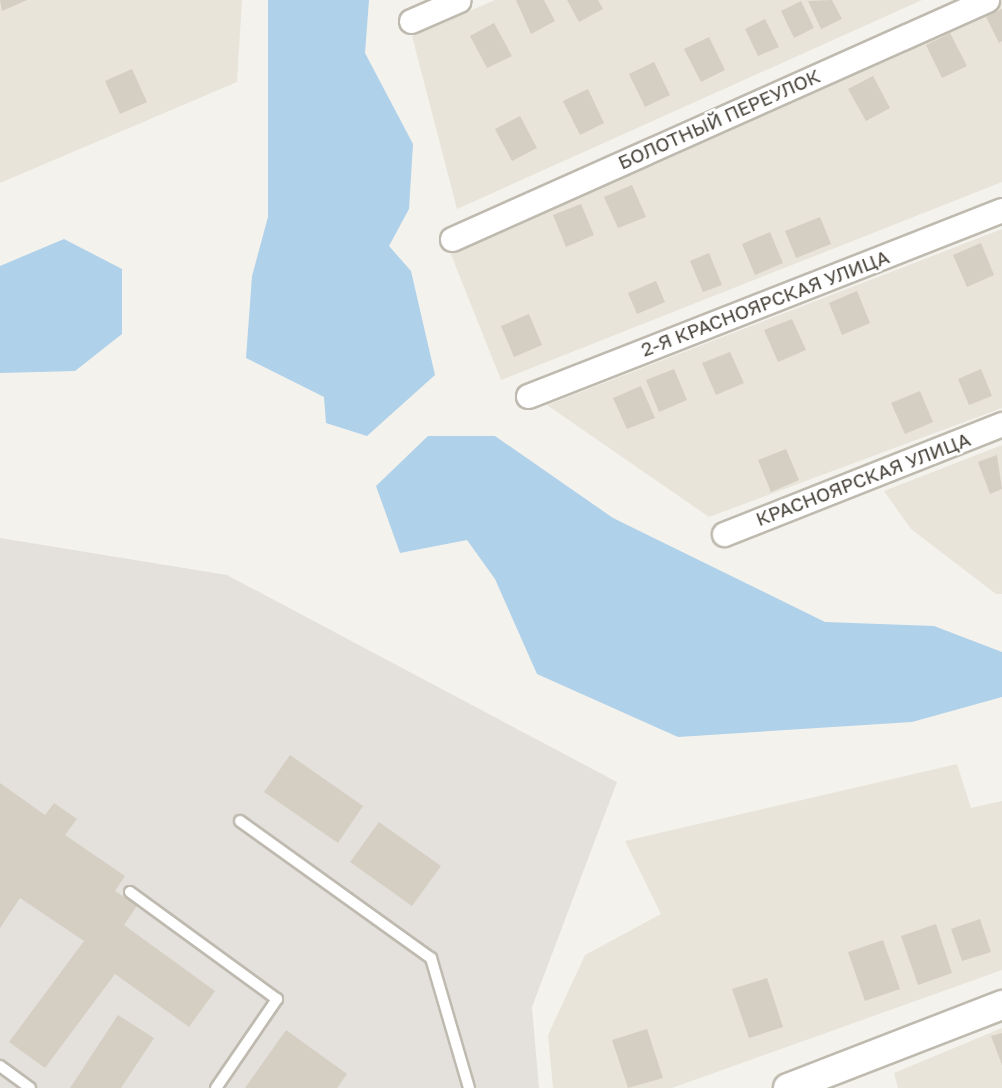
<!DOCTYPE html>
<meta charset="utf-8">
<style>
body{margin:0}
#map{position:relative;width:1002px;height:1088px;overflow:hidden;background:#f4f2ec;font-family:"Golos Text",sans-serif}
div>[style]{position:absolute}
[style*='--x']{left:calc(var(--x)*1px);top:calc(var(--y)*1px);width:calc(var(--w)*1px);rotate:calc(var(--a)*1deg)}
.residential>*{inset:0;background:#e8e4da}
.industrial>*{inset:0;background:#e4e1dd}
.water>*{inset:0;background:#afd1ea}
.building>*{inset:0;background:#d5cec2}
.roads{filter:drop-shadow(2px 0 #bfbaaf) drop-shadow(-2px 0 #bfbaaf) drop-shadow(0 2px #bfbaaf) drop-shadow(0 -2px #bfbaaf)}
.service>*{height:10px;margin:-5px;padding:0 5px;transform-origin:5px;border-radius:5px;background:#fff}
.minor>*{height:23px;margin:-11.5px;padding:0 11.5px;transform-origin:11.5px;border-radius:11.5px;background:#fff}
.tertiary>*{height:28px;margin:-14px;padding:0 14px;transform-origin:14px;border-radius:14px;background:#fff}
span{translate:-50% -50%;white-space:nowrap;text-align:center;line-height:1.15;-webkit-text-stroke:5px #fff;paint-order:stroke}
.street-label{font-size:19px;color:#48433a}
</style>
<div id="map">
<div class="residential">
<i style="clip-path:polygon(0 0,242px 0,237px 82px,0 183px)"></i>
<i style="clip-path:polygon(495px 0,922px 0,457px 209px,412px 36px)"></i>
<i style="clip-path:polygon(1002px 0,1002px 182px,501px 380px,450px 252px)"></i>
<i style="clip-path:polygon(1002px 229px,1002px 408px,709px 517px,547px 405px)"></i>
<i style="clip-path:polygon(1002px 445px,1002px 594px,996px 594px,911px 529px,884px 491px)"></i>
<i style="clip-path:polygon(957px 764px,971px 808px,1002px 801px,1002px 970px,672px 1088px,553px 1088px,548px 1035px,585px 955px,661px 914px,625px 841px)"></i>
<i style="clip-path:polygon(1002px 1028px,1002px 1088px,898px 1088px,894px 1073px)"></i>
</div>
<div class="industrial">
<i style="clip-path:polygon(0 538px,227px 575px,617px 782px,532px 1007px,539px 1088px,0 1088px)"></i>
</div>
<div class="water">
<i style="clip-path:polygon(268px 0,369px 0,365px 53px,413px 144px,409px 209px,389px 246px,411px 271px,435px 375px,367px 436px,326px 423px,324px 397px,246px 358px,252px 276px,268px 217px)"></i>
<i style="clip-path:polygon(64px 239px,122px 269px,122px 334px,75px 371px,0 373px,0 266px)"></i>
<i style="clip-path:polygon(428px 436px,495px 436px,613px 518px,825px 622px,934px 626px,1002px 652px,1002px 697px,912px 722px,678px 737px,537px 674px,495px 579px,467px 540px,400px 553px,376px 486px)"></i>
</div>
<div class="building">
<i style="clip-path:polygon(0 0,27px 0,2px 11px)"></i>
<i style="clip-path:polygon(516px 0,544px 0,555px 21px,531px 34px)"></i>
<i style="clip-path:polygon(567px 0,598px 0,603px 9px,579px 22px)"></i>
<i style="clip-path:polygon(832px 0,842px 19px,821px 29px,808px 1px)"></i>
<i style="clip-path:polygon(801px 1px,814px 28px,794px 38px,781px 11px)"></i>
<i style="clip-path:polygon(1002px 9px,1002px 41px,999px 43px,986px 17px)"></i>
<i style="clip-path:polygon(765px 19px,779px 47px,758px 56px,745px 29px)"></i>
<i style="clip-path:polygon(494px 23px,512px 56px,487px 68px,470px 36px)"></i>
<i style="clip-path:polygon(950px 33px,967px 66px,942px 78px,926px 45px)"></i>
<i style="clip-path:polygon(709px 37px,725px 70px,701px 82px,684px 49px)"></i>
<i style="clip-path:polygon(654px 62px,670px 95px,645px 107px,629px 74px)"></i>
<i style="clip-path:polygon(132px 69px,147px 102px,120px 114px,105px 81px)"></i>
<i style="clip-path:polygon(873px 76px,890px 108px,866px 121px,848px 89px)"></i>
<i style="clip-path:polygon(588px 89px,604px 123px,580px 135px,563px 101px)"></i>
<i style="clip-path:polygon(520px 116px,537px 148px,512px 161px,495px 129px)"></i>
<i style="clip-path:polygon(632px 185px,646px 217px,618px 228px,604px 197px)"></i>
<i style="clip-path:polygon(581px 204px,594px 235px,566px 247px,553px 215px)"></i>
<i style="clip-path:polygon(820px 217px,831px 244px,796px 258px,785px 231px)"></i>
<i style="clip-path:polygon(770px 232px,783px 263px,755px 275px,742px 244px)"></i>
<i style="clip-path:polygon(981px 243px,994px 275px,967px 287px,953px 255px)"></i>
<i style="clip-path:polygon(709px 253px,722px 285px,703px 292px,690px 261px)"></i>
<i style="clip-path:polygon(656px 281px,665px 302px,637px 314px,628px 293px)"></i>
<i style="clip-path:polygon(857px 291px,870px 323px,842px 335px,829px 303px)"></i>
<i style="clip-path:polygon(529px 314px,542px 345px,514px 357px,501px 326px)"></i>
<i style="clip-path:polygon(792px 319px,806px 350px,778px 362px,764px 330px)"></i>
<i style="clip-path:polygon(730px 352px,744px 383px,716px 395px,702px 363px)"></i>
<i style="clip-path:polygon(674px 369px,687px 400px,659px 412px,646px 380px)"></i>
<i style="clip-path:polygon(981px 369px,992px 396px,969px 405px,958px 379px)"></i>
<i style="clip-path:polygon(641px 386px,655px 418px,627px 429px,613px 398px)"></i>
<i style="clip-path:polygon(920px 391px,933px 422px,905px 434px,891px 403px)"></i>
<i style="clip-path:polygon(786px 449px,799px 480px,771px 492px,758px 460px)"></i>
<i style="clip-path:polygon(997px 455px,1002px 489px,990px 494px,978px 462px)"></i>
<i style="clip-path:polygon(290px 755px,363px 806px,338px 843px,264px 792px)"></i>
<i style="clip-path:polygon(0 783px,45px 815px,54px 803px,77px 819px,65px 835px,125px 876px,115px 891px,137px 906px,124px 925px,215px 991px,189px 1027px,115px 974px,45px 1068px,9px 1042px,84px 941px,20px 898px,0 928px)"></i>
<i style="clip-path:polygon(379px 822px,441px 866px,412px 906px,350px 862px)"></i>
<i style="clip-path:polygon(980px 919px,991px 952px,962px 961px,951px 929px)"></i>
<i style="clip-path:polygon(936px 924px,952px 973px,918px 985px,901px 936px)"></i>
<i style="clip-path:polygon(883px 940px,900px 989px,865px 1001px,848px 952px)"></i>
<i style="clip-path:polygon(767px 978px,783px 1027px,749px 1038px,732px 989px)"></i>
<i style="clip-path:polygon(118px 1015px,154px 1038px,121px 1088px,70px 1088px)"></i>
<i style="clip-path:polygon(647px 1029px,663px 1078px,628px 1088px,612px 1040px)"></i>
<i style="clip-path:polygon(286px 1030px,347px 1074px,337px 1088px,245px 1088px)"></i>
<i style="clip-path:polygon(1002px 1033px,1002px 1065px,991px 1036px)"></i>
</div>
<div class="roads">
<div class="service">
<i style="--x:240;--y:821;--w:235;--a:35.7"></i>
<i style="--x:431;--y:958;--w:135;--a:73.7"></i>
<i style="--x:130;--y:892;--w:182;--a:36.1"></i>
<i style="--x:277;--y:999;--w:108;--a:124.4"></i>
<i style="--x:0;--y:1066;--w:37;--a:36"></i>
</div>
<div class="minor">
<i style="--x:411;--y:21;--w:52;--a:-23.6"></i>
<i style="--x:452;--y:239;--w:586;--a:-24.07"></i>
<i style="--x:528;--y:396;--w:509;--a:-21.43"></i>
<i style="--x:724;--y:534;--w:299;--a:-21.6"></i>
</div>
<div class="tertiary">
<i style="--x:788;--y:1088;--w:230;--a:-21.2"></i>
</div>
</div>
<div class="street-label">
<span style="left:719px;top:119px;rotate:-24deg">БОЛОТНЫЙ ПЕРЕУЛОК</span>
<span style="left:765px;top:303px;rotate:-21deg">2-Я КРАСНОЯРСКАЯ УЛИЦА</span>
<span style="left:863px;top:479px;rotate:-21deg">КРАСНОЯРСКАЯ УЛИЦА</span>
</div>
</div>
